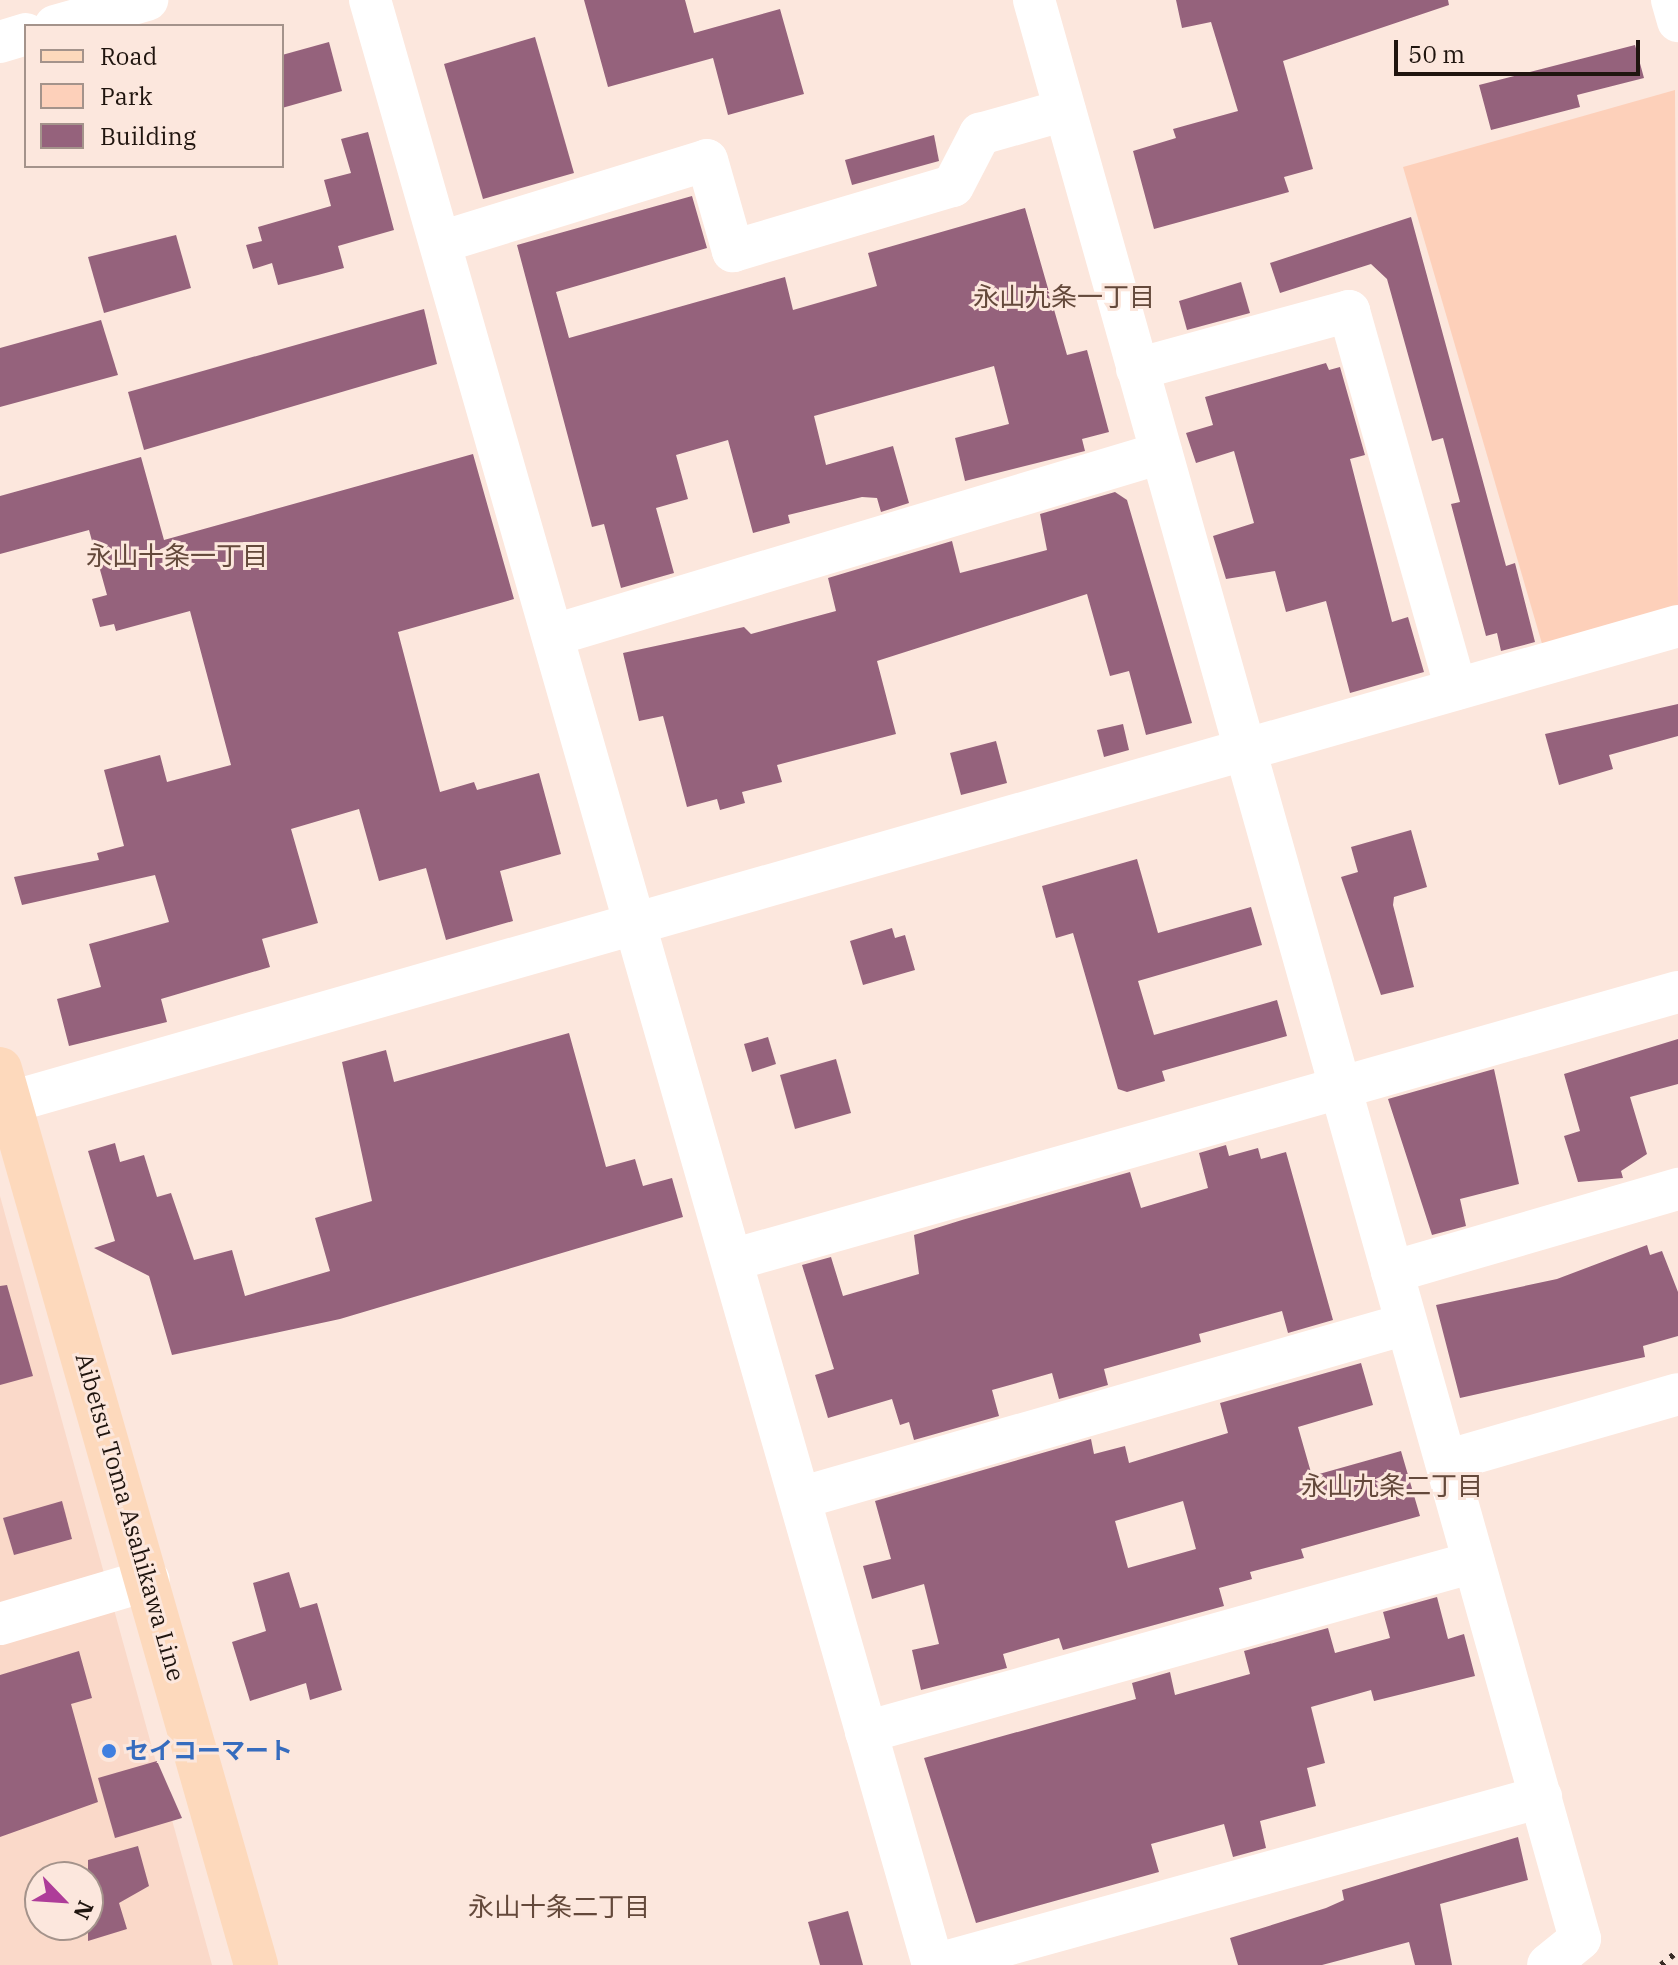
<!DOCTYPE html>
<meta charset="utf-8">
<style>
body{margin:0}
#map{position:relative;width:1678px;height:1965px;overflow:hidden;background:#fce7dd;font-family:"IBM Plex Serif","Noto Sans JP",serif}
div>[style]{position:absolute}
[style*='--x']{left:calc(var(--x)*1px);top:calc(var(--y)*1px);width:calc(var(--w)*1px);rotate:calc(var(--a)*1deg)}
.built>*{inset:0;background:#fad9c9}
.green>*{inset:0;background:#fdd0ba}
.building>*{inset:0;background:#95627c}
.minor>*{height:42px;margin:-21px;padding:0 21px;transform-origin:21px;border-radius:21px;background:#fff}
.major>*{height:44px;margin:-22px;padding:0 22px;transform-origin:22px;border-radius:22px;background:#fdd9bc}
.rail>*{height:6px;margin-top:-3px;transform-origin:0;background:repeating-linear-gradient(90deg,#382c26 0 4px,transparent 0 12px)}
.dots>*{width:22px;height:22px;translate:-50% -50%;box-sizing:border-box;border:4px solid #fce7dd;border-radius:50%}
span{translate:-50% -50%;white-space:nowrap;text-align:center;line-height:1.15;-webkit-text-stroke:6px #fce7dd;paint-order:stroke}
.street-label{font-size:24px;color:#20150f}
.shop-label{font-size:24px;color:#366cbe;font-weight:700}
.left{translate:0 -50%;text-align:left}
.neighbourhood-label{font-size:26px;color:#64493b}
.legend{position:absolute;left:24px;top:24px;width:260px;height:144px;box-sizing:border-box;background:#fce7dd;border:2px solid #a4938b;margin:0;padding:10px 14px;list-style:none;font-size:24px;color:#20150f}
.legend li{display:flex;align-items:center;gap:16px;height:40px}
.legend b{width:40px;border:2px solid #a4938b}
.north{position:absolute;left:24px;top:1861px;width:80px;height:80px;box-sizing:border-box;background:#fce7dd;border:2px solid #a4938b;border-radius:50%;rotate:115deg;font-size:22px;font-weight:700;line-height:32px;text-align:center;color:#20150f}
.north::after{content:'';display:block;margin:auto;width:28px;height:36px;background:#ae3d99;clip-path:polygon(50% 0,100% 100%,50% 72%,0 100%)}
.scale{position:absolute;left:1394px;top:40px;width:246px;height:36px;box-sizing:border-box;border:4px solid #20150f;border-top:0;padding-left:10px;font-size:24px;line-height:28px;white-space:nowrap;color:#20150f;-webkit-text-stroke:6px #fce7dd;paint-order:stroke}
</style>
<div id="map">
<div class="built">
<i style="clip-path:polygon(evenodd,0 1196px,212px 1965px,0 1965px,0 1196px,40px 1877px,88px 1877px,88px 1925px,40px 1925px,40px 1877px)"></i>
</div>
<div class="green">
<i style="clip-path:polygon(1675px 90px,1678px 612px,1545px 654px,1403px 167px)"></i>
</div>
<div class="building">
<i style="clip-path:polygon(584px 0,685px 0,694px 33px,780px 9px,804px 94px,728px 115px,713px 58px,608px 87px)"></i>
<i style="clip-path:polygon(1176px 0,1448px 0,1449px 5px,1283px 61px,1313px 169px,1284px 177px,1289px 192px,1154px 229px,1133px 151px,1176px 138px,1173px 129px,1238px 111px,1211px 22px,1182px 28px)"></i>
<i style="clip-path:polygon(535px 37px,574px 173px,483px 199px,444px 64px)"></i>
<i style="clip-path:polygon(329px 42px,342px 91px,282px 108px,282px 55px)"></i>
<i style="clip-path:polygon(1635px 45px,1644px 78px,1577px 95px,1580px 107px,1491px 130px,1479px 85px)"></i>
<i style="clip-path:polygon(368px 132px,394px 230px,338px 246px,344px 268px,318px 275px,278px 285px,272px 263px,253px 269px,246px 245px,262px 241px,258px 227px,331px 206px,324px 180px,351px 173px,341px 139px)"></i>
<i style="clip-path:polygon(934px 135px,939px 161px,852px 185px,845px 160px)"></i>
<i style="clip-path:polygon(692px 196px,707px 248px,556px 292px,569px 338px,785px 277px,793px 310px,877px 286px,868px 253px,1025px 208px,1067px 355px,1087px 350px,1109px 432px,1082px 439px,1085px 451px,965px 481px,955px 438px,1009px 424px,994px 366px,814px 416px,826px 465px,893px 446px,909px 503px,881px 512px,877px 498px,862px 497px,788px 515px,790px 523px,753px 533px,728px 440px,676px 455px,688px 499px,656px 508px,674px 573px,621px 588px,604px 524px,592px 527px,517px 245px)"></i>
<i style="clip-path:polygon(1411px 217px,1506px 566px,1515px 563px,1535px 642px,1501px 651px,1497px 633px,1486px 636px,1451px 504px,1460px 502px,1443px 438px,1432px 441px,1387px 279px,1371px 264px,1280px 293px,1270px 263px)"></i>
<i style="clip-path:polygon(176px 235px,191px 288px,104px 313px,88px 257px)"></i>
<i style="clip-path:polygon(1241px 282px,1250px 313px,1187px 330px,1179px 301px)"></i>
<i style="clip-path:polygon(424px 309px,437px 364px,144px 450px,128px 392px)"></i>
<i style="clip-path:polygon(101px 320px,118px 375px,0 407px,0 348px)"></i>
<i style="clip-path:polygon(1326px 363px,1329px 370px,1340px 367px,1365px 455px,1350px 459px,1392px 622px,1408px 617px,1424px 672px,1350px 693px,1326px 601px,1286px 612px,1275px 571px,1226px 579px,1213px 536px,1254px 523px,1234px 451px,1196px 463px,1186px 433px,1213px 425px,1205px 397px)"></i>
<i style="clip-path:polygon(473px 454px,514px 599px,398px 632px,440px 792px,474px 782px,477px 790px,539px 773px,561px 854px,500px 871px,513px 921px,446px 940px,426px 868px,379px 881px,359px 809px,291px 829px,318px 923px,262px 939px,270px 967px,161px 999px,167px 1022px,69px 1046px,57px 999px,101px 987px,89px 944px,169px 922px,155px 875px,22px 905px,14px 877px,99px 860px,97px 853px,124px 846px,104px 770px,160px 755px,167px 782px,231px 765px,190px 611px,116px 631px,114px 624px,100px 627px,92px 599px,107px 595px,89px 530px,0 554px,0 496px,141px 457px,164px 540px)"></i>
<i style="clip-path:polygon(1115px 492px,1127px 500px,1192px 723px,1146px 735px,1129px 671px,1110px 676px,1087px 594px,877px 661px,896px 734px,777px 765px,782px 782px,742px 792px,745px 803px,720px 810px,717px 799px,687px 807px,663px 716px,639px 721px,623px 653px,744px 627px,751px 634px,836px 611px,828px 578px,952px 541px,960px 573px,1047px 550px,1040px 514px)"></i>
<i style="clip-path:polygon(1678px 704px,1678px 736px,1609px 755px,1613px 769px,1559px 785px,1545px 734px)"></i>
<i style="clip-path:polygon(1123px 724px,1129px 750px,1104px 757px,1097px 730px)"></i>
<i style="clip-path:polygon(996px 741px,1007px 783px,961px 795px,950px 753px)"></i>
<i style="clip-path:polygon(1411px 830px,1427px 887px,1394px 897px,1393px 905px,1414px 987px,1381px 995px,1341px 877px,1358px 872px,1351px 847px)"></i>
<i style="clip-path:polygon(1137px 859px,1158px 933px,1251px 907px,1262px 945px,1138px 981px,1154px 1035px,1277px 1000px,1287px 1036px,1162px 1071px,1165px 1081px,1127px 1092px,1118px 1089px,1073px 933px,1056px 938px,1042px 886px)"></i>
<i style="clip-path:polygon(892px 928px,895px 938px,905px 935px,915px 970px,863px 985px,850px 941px)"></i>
<i style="clip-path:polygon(569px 1033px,606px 1167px,635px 1159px,643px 1186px,672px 1178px,683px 1217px,340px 1319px,172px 1355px,149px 1276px,94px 1248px,115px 1241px,88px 1151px,115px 1143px,120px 1162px,144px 1155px,157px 1197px,171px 1193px,194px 1260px,232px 1250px,245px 1296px,330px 1271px,315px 1218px,372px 1201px,342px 1062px,386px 1050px,394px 1082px)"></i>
<i style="clip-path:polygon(768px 1037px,776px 1064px,752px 1072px,744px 1044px)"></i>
<i style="clip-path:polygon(1678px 1039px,1678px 1084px,1630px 1097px,1647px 1154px,1621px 1171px,1623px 1178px,1578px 1182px,1564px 1136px,1580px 1131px,1564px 1074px)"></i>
<i style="clip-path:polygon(836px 1059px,851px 1113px,795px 1129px,780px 1075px)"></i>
<i style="clip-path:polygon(1494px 1069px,1519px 1184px,1460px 1199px,1466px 1226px,1432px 1235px,1388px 1099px)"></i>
<i style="clip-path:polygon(1226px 1145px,1229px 1156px,1258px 1148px,1261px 1159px,1286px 1152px,1333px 1320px,1288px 1333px,1282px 1311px,1199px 1334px,1201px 1342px,1104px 1369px,1108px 1385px,1059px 1399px,1052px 1373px,992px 1390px,999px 1416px,914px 1440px,909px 1422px,900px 1425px,892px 1399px,828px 1418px,815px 1375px,834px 1369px,802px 1265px,831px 1257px,843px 1296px,919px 1274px,914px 1235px,962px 1220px,1130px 1172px,1141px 1208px,1208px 1188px,1199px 1153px)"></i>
<i style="clip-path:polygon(1647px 1245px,1650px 1255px,1662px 1251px,1678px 1292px,1678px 1336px,1643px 1346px,1645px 1357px,1460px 1398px,1436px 1305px,1557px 1279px)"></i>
<i style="clip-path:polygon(7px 1285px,33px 1376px,0 1385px,0 1286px)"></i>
<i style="clip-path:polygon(evenodd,1361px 1363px,1373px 1405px,1298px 1427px,1312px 1476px,1401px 1451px,1420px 1516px,1301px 1549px,1304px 1558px,1250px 1572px,1252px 1579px,1219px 1588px,1224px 1606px,1063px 1650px,1059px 1638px,1003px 1654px,1007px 1668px,921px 1690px,912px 1650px,939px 1644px,924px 1584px,872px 1599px,863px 1566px,891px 1559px,875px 1501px,1091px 1439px,1094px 1454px,1125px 1446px,1129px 1463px,1228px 1433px,1220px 1403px,1361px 1363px,1183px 1501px,1196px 1549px,1128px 1568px,1115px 1521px,1183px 1501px)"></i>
<i style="clip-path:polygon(62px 1501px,72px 1539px,14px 1555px,3px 1518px)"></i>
<i style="clip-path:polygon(289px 1572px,300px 1608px,317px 1603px,342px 1690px,310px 1700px,306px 1683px,250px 1701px,232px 1642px,266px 1631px,253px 1583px)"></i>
<i style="clip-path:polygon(1437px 1597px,1448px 1639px,1464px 1634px,1475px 1676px,1374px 1701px,1371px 1690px,1311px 1707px,1325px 1763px,1307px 1768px,1316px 1806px,1260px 1821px,1266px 1848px,1233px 1857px,1224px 1824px,1151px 1844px,1159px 1872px,976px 1923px,924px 1758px,1136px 1699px,1132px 1683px,1170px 1672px,1175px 1695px,1250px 1674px,1244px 1651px,1328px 1628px,1335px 1653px,1390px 1638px,1383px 1612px)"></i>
<i style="clip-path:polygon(79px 1651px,92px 1698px,71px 1704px,98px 1802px,0 1837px,0 1675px)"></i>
<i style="clip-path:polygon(157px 1761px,182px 1818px,115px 1838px,98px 1778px)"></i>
<i style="clip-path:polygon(1518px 1837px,1528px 1880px,1440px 1904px,1452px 1965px,1415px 1965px,1409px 1942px,1322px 1965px,1238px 1965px,1230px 1938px,1326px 1908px,1344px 1900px,1342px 1890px)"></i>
<i style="clip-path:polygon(138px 1846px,149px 1886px,119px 1903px,127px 1929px,88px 1941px,88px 1860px)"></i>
<i style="clip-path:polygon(848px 1911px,863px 1965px,820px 1965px,808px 1922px)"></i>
</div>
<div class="minor">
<i style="--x:370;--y:0;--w:2044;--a:74.01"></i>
<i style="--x:1034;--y:0;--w:2014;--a:74.27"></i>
<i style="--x:1580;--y:1939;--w:41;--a:140.9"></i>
<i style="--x:1672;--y:0;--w:22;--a:74"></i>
<i style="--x:55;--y:26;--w:96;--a:-15.8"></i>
<i style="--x:0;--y:42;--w:27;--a:-17"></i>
<i style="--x:441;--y:242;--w:278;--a:-17.1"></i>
<i style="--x:707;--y:160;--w:95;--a:74.1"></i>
<i style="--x:733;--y:251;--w:229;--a:-16.5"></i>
<i style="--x:953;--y:186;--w:59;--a:-62.6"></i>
<i style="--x:980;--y:134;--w:88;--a:-15.8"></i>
<i style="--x:1137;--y:369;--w:220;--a:-15.3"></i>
<i style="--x:1349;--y:311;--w:393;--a:74.2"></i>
<i style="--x:554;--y:635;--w:634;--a:-16.69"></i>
<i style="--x:0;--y:1105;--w:1745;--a:-15.93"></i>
<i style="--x:732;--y:1260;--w:983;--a:-15.82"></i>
<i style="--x:1392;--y:1272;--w:298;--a:-16.2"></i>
<i style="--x:1446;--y:1461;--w:241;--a:-16.1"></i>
<i style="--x:800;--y:1498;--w:630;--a:-16.02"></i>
<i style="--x:0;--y:1624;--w:155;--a:-16.5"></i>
<i style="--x:866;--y:1732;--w:631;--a:-15.62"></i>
<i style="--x:934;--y:1965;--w:630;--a:-15.47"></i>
</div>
<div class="major">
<i style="--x:0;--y:1069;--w:932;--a:74.05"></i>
</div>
<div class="rail">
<i style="--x:1661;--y:1965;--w:22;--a:-39"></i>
</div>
<div class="dots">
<i style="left:109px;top:1751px;background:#3f7fe0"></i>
</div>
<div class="street-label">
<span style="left:130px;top:1517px;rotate:74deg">Aibetsu Toma Asahikawa Line</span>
</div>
<div class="shop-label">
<span class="left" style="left:125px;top:1751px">セイコーマート</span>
</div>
<div class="neighbourhood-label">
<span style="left:1064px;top:297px">永山九条一丁目</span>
<span style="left:177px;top:556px">永山十条一丁目</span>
<span style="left:1392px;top:1486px">永山九条二丁目</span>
<span style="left:559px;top:1907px">永山十条二丁目</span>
</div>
<ul class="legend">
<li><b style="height:10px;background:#fdd9bc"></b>Road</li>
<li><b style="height:22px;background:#fdd0ba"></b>Park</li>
<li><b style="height:22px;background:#95627c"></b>Building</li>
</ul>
<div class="north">N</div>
<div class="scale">50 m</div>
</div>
